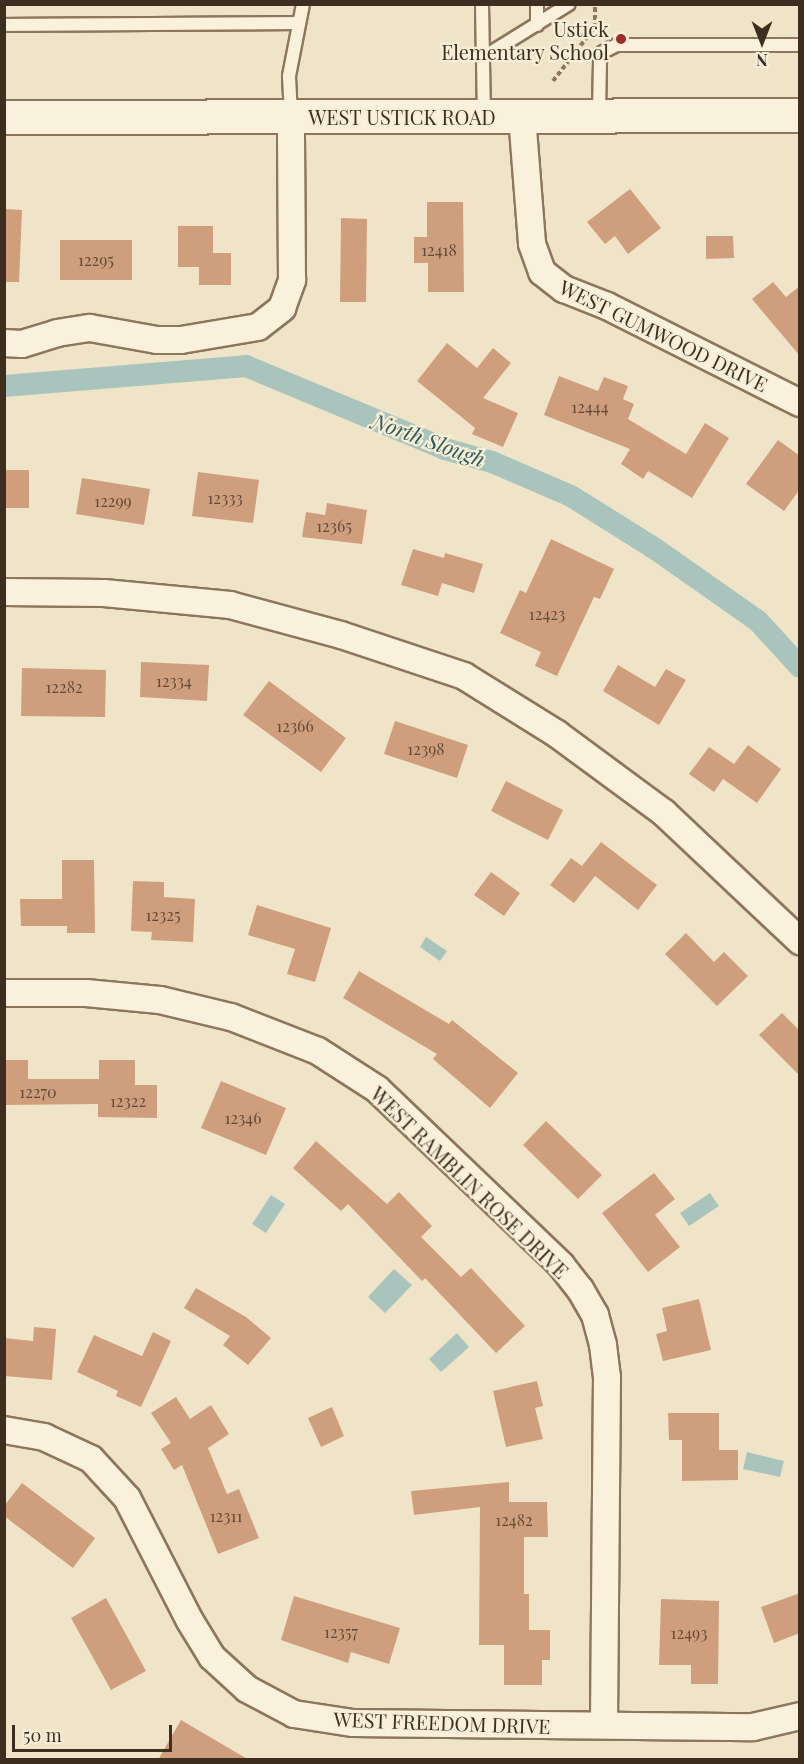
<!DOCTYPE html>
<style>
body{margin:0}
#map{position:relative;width:804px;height:1764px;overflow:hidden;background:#f0e4c8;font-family:"Playfair Display",serif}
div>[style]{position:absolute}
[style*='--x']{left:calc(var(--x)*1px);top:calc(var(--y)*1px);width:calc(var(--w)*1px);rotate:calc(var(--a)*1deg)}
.water>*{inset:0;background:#a9c4bc}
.canal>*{height:22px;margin:-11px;padding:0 11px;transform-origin:11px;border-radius:11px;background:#a9c4bc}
.building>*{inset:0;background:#cf9f7d}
.path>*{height:4px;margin-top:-2px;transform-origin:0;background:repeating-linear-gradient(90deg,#8d765c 0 4.5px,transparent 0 7.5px)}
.roads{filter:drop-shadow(2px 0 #8d765c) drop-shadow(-2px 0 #8d765c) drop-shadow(0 2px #8d765c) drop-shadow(0 -2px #8d765c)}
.lane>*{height:12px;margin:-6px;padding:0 6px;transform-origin:6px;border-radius:6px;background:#faf1dc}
.street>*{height:26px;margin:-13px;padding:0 13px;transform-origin:13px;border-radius:13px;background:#faf1dc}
.secondary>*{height:33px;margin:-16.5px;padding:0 16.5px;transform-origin:16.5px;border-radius:16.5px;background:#faf1dc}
.dots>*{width:16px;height:16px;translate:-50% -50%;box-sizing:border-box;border:3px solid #f7eed8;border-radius:50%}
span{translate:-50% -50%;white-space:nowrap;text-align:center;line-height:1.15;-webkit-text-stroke:4.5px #f7eed8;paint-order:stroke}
.number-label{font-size:16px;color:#624a37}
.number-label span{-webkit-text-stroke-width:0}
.poi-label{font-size:20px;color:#3d2e20}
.right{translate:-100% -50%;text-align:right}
.street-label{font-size:20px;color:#3d2e20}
.water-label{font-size:21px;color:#2f5d5a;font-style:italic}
.frame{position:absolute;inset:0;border:6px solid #3d2e20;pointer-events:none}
.north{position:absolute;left:732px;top:12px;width:60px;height:60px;-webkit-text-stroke:4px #f7eed8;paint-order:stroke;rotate:180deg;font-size:16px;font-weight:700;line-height:24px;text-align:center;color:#3d2e20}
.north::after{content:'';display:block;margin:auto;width:21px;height:27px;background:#3d2e20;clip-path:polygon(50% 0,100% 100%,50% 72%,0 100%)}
.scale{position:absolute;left:12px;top:1725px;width:160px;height:27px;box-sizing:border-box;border:3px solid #3d2e20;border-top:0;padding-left:8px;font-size:18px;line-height:21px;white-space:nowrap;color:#3d2e20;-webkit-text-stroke:4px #f7eed8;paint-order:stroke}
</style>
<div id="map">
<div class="water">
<i style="clip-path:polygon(426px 937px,447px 951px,440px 961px,420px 947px)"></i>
<i style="clip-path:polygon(710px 1193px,719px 1206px,689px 1226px,680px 1213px)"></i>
<i style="clip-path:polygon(271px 1195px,285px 1204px,266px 1233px,252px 1224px)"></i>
<i style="clip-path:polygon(394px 1269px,412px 1285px,385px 1313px,368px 1297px)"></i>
<i style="clip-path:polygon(457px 1333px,469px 1347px,441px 1372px,429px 1359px)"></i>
<i style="clip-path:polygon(747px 1452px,784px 1461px,780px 1477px,743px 1469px)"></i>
</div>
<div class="canal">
<i style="--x:4;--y:386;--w:243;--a:-4.7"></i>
<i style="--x:246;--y:366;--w:216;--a:22.6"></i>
<i style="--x:445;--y:449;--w:49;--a:15.5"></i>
<i style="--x:492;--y:462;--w:86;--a:23.3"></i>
<i style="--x:571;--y:496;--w:98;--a:32.1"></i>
<i style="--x:654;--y:548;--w:127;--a:35.1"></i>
<i style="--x:758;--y:621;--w:62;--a:47.6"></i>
</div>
<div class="building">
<i style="clip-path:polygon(630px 189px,661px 228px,628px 254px,615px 236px,605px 244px,587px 222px)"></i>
<i style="clip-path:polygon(427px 202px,463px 202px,464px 292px,428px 292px,428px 263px,414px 263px,414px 237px,427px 237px)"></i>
<i style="clip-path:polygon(4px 209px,22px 210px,19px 282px,4px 282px)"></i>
<i style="clip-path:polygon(341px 218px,367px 219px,366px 302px,340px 302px)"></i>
<i style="clip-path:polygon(178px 226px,213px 226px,213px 253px,231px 253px,231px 285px,199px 285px,199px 267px,178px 267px)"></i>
<i style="clip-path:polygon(706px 236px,733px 236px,734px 258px,706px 259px)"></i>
<i style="clip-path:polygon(60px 240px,132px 240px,132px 280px,60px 280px)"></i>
<i style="clip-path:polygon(773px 282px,786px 297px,800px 286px,800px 356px,752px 299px)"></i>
<i style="clip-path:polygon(447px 343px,477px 368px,493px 348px,511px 363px,483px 398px,518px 413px,503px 447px,472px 434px,475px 428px,417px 381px)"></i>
<i style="clip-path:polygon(559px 376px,598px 391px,604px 377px,628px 386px,623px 399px,634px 404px,628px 419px,686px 454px,705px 423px,729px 438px,692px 498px,648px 471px,643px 479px,621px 464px,630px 449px,544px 415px)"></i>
<i style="clip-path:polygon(778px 440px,800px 456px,800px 489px,784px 511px,746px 484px)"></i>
<i style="clip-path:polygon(4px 470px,29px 470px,29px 508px,4px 508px)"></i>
<i style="clip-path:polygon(198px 472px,259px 480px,253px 523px,192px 516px)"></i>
<i style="clip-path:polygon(82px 478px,150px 489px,144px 525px,76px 514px)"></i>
<i style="clip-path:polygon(327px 503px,367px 510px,362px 544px,302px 537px,306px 512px,325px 515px)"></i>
<i style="clip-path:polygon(551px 539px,614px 569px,600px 599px,594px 597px,557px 676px,535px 666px,541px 652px,500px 633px,520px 590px,526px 593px)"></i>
<i style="clip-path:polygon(413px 549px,444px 558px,445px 553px,483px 564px,474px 593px,442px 583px,438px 596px,401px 585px)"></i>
<i style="clip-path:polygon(141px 662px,209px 665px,207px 701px,140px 697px)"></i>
<i style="clip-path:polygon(618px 665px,655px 687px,666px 669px,686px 680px,659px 725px,603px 691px)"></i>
<i style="clip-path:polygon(22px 668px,106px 670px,105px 717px,21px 716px)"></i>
<i style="clip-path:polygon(269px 681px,346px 738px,321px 772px,243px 715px)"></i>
<i style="clip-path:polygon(395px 721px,468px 745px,457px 778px,384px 754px)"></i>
<i style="clip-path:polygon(748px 745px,781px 769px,757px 803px,723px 779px,714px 792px,689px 774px,709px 747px,734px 764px)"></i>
<i style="clip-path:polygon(506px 781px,563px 810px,548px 840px,491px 811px)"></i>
<i style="clip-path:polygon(601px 842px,657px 885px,638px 910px,595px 876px,574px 903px,550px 885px,571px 858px,582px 866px)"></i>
<i style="clip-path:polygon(62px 860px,94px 860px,95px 933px,67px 933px,67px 926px,21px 926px,20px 899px,62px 899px)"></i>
<i style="clip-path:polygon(491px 872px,520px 893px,504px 916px,474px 895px)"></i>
<i style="clip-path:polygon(133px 881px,164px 882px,164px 897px,195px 899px,193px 942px,151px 940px,152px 932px,131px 931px)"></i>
<i style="clip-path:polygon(257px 905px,331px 928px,315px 982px,287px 974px,295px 949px,248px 935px)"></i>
<i style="clip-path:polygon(686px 933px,714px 962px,724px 952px,748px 976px,717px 1006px,665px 954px)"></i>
<i style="clip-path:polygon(359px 971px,449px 1024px,452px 1020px,518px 1073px,490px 1108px,433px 1059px,437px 1054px,343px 998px)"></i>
<i style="clip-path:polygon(782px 1013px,800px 1031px,800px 1076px,759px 1035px)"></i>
<i style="clip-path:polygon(4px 1060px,28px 1060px,28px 1079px,99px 1079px,99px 1060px,135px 1060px,135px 1085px,157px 1085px,157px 1118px,98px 1117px,98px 1104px,4px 1105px)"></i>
<i style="clip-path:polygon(221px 1081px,286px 1108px,266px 1155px,201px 1128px)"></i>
<i style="clip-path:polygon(546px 1121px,602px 1175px,578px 1199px,523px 1145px)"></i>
<i style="clip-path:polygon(316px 1141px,387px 1204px,399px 1192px,432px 1226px,421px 1237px,461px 1277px,471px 1268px,525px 1326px,496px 1353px,425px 1278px,422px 1281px,348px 1204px,341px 1211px,293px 1168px)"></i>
<i style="clip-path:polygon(654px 1173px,675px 1199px,655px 1215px,680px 1247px,648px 1272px,602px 1213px)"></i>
<i style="clip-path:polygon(196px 1288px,246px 1317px,271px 1338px,248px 1365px,223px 1345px,230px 1336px,184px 1308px)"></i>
<i style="clip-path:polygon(699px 1299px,711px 1350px,663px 1361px,656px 1334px,667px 1331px,662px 1308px)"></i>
<i style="clip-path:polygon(34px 1327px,56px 1329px,52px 1380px,4px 1376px,4px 1338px,33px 1341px)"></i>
<i style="clip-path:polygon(153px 1332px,171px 1341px,141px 1407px,116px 1396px,118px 1391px,77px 1372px,94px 1335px,142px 1356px)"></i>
<i style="clip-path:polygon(537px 1381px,543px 1406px,535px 1408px,543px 1439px,506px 1447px,493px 1391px)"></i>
<i style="clip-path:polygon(176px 1397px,190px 1419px,211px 1405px,229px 1434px,208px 1448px,227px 1494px,239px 1489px,259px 1538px,218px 1554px,182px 1465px,174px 1470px,161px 1449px,171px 1443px,151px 1413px)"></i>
<i style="clip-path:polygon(332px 1407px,344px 1436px,321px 1447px,308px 1418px)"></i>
<i style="clip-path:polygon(668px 1413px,719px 1413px,719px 1450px,738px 1450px,738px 1480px,682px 1481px,682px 1440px,669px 1440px)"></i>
<i style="clip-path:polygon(509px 1482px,509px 1502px,547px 1502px,548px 1537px,524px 1537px,524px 1594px,529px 1594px,529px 1630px,550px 1630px,550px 1660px,542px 1660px,542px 1685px,504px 1685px,504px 1645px,479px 1645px,480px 1507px,414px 1515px,411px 1491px)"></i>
<i style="clip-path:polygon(22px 1483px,95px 1538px,73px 1568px,4px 1516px,4px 1506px)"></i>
<i style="clip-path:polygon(800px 1593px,800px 1633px,774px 1643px,761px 1607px)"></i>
<i style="clip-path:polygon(294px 1596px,400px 1628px,389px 1664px,351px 1652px,348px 1663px,281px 1640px)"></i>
<i style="clip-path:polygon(106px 1598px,146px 1671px,111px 1690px,71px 1618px)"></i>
<i style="clip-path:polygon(661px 1599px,719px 1601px,718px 1684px,691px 1684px,691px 1665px,659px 1665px)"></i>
<i style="clip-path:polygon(181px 1720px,249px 1760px,158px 1760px)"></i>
</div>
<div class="path">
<i style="--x:553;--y:81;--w:68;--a:-52.1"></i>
<i style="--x:595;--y:27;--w:23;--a:-90"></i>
</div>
<div class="roads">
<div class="lane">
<i style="--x:482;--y:4;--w:110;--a:89"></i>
<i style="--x:537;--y:4;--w:21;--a:90"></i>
<i style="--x:4;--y:25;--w:294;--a:-0.4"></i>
<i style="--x:482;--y:58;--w:102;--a:-31.8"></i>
<i style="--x:599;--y:113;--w:52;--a:-88.9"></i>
<i style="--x:600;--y:61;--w:9;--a:-72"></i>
<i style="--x:603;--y:52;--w:16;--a:-27"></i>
<i style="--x:617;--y:45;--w:183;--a:0"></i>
<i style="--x:291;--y:115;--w:39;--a:-93"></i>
<i style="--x:289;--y:76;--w:73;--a:-79"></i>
</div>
<div class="street">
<i style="--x:522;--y:116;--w:128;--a:85.5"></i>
<i style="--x:532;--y:244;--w:30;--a:70"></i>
<i style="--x:542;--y:272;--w:28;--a:38"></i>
<i style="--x:564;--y:289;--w:46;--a:21.6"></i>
<i style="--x:607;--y:306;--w:216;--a:26.7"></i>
<i style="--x:4;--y:343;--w:18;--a:3"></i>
<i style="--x:22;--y:344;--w:37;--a:-17"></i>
<i style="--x:57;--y:333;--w:33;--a:-9"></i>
<i style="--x:90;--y:328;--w:68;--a:10.2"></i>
<i style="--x:157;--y:340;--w:24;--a:0"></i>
<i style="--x:181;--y:340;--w:78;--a:-9.6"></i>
<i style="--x:258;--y:327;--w:31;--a:-38"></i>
<i style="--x:282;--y:308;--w:30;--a:-70"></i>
<i style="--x:292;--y:280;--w:163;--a:-90.4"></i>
<i style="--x:4;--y:592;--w:100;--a:0.6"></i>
<i style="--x:104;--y:593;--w:127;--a:5.4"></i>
<i style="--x:230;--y:605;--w:115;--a:15.1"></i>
<i style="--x:341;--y:635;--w:130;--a:18.4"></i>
<i style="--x:464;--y:676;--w:110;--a:31.9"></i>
<i style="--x:557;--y:734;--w:133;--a:36.4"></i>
<i style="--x:664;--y:813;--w:187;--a:43.3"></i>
<i style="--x:4;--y:993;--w:82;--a:0"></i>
<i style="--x:86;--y:993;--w:74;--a:5.4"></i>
<i style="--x:160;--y:1000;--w:73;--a:13.5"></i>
<i style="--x:231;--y:1017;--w:93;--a:21.3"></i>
<i style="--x:318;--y:1051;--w:70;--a:32.8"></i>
<i style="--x:377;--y:1089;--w:255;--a:43.7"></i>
<i style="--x:561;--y:1265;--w:31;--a:52"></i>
<i style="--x:580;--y:1289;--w:30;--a:60"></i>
<i style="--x:595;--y:1315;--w:31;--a:75"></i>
<i style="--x:603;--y:1345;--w:32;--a:83"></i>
<i style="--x:607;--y:1377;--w:348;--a:90.5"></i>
<i style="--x:4;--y:1430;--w:41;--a:9.9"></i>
<i style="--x:44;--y:1437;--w:52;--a:25.1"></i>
<i style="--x:91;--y:1459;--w:53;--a:47.3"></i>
<i style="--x:127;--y:1498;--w:138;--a:62.9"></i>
<i style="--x:190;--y:1621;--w:42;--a:58.6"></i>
<i style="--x:212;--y:1657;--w:47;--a:42.4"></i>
<i style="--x:247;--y:1689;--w:53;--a:28"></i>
<i style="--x:294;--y:1714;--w:60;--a:8.7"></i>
<i style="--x:353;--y:1723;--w:400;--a:0.6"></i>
<i style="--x:753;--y:1727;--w:48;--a:-13.2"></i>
</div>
<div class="secondary">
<i style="--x:4;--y:117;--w:796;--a:-0.14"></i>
</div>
</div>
<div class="dots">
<i style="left:621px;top:39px;background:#9e2a2b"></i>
</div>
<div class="number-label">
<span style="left:439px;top:250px">12418</span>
<span style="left:96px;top:260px">12295</span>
<span style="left:590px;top:407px">12444</span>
<span style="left:225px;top:498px">12333</span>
<span style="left:113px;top:501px">12299</span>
<span style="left:334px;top:526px">12365</span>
<span style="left:547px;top:614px">12423</span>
<span style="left:174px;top:681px">12334</span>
<span style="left:64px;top:687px">12282</span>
<span style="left:295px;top:726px">12366</span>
<span style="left:426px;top:749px">12398</span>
<span style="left:163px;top:915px">12325</span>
<span style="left:38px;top:1092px">12270</span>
<span style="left:128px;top:1101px">12322</span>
<span style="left:243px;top:1118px">12346</span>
<span style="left:226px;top:1516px">12311</span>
<span style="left:514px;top:1520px">12482</span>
<span style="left:341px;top:1632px">12357</span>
<span style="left:689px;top:1633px">12493</span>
</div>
<div class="poi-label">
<span class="right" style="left:609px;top:40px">Ustick<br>Elementary School</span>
</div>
<div class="street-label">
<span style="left:402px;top:116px">WEST USTICK ROAD</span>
<span style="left:664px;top:335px;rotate:26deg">WEST GUMWOOD DRIVE</span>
<span style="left:470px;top:1182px;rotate:44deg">WEST RAMBLIN ROSE DRIVE</span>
<span style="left:442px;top:1722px;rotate:2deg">WEST FREEDOM DRIVE</span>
</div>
<div class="water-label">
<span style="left:429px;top:439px;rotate:20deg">North Slough</span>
</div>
<div class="frame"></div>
<div class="north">N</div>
<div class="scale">50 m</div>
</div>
